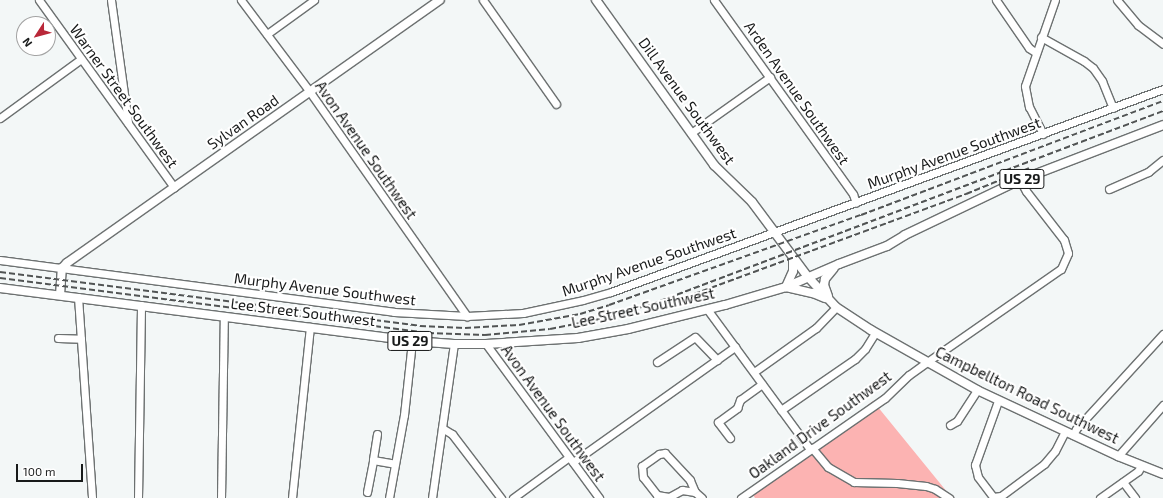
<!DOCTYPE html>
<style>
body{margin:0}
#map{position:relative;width:1163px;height:498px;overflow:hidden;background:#f3f7f7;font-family:"Exo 2",sans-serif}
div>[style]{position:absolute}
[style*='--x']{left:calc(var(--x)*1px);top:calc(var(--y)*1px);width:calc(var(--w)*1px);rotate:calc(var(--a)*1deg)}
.green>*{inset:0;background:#fcb3b2}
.roads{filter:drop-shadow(1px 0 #6d7171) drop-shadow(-1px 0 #6d7171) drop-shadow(0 1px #6d7171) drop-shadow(0 -1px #6d7171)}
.minor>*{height:7px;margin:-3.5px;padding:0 3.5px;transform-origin:3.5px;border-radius:3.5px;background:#fff}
.major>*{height:8px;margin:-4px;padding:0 4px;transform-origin:4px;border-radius:4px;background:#fff}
.rail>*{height:1.5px;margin-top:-0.75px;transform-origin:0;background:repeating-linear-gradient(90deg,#515454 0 6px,transparent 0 9px)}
span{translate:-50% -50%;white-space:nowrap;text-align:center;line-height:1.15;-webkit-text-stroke:4px #fff;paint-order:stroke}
.shield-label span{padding:1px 3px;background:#fff;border:1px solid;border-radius:3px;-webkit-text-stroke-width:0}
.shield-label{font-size:14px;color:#181a1a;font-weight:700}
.street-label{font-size:15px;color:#181a1a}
.north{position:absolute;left:16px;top:16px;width:40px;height:40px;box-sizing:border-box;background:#fff;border:1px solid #a3a3a3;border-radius:50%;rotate:234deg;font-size:11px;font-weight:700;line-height:16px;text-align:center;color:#181a1a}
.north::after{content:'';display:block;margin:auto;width:14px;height:18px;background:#b92839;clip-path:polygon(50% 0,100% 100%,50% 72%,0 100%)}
.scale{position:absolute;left:16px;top:464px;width:67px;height:18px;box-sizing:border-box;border:2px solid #181a1a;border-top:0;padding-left:5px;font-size:12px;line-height:14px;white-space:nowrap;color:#181a1a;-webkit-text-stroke:3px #fff;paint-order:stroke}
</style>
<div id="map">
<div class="green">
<i style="clip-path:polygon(873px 401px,952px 498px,755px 498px,751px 492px,808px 452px)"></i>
</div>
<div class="roads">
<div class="minor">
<i style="--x:39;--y:0;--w:231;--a:54.2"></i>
<i style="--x:111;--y:0;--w:124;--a:82.1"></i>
<i style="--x:241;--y:0;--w:115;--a:53.1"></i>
<i style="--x:310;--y:92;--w:274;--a:55"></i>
<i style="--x:483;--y:0;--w:127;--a:54.9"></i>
<i style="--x:714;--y:0;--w:239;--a:54.4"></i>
<i style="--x:853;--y:194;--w:9;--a:72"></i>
<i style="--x:996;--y:0;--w:58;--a:55.5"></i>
<i style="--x:1029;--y:48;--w:7;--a:34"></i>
<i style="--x:1117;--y:0;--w:33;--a:50"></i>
<i style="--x:1138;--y:25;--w:31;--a:37"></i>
<i style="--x:267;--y:34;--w:58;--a:-35.9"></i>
<i style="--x:1041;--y:37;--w:49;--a:29.2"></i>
<i style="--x:1084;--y:61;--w:11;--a:38"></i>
<i style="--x:1093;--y:68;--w:16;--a:55"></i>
<i style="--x:1102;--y:81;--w:29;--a:68"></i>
<i style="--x:0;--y:118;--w:100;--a:-36.1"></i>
<i style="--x:691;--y:133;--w:97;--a:-35.3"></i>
<i style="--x:1043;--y:134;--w:30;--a:-117"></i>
<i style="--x:1029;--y:107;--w:21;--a:-101"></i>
<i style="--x:1025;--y:86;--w:91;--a:-70.8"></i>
<i style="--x:1109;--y:189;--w:43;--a:-23.6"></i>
<i style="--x:1148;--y:172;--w:19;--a:-39"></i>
<i style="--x:0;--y:260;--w:397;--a:7.5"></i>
<i style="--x:394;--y:312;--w:73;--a:3.1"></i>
<i style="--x:467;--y:316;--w:56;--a:-3.1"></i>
<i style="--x:523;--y:313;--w:61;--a:-12.2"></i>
<i style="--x:583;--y:300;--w:29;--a:-16"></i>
<i style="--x:611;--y:292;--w:588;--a:-20.19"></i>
<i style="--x:78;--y:297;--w:201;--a:86"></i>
<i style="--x:707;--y:309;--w:174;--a:53.7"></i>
<i style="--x:58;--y:338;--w:23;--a:2"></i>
<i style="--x:486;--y:344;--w:191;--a:53.7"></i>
<i style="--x:657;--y:362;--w:45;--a:-33.3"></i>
<i style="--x:695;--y:337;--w:32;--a:46"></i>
<i style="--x:754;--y:372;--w:76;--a:-35.4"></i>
<i style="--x:816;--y:328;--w:29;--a:-46"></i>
<i style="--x:998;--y:401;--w:68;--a:109.8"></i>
<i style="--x:975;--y:465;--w:12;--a:76"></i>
<i style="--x:978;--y:477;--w:25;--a:53"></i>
<i style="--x:993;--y:497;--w:8;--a:-7"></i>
<i style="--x:1001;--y:496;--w:54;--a:-36.7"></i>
<i style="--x:1044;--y:464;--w:17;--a:-50"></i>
<i style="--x:1055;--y:451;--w:22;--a:-63"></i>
<i style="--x:781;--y:410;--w:90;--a:-34.6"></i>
<i style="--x:855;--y:359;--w:14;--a:-45"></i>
<i style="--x:865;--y:349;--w:19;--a:-58"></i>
<i style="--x:950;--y:425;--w:8;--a:-30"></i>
<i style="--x:957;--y:421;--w:37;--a:-57"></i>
<i style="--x:442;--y:428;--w:12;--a:31"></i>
<i style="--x:452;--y:434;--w:81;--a:52.6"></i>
<i style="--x:377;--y:434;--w:26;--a:99"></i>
<i style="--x:373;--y:460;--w:22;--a:10"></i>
<i style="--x:1073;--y:435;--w:7;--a:-63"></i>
<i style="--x:1076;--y:429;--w:129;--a:-47.5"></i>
<i style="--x:730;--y:438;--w:20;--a:-127"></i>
<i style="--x:718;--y:422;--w:24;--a:-36"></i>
<i style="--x:737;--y:408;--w:9;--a:-69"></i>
<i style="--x:740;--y:400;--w:27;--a:-36"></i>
<i style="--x:812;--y:448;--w:25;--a:50"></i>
<i style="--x:828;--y:467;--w:30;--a:30"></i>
<i style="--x:854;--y:482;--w:43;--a:1.3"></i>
<i style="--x:897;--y:483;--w:29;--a:6"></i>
<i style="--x:926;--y:486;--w:9;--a:18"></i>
<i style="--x:935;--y:489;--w:17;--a:33"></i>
<i style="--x:1118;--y:456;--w:68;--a:-48.6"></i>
<i style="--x:573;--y:462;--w:199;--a:-35.4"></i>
<i style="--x:1123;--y:482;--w:20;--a:53"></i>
<i style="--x:367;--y:492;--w:33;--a:-79"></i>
<i style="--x:695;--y:492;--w:13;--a:-113"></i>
<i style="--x:690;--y:480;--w:37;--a:-133"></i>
<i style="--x:665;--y:453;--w:6;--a:171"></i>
<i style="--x:659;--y:454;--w:21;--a:145"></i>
<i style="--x:642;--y:466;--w:11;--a:85"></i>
<i style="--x:643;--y:477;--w:23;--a:52"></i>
<i style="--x:657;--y:495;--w:12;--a:9"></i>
<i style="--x:669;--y:497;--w:15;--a:-28"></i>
<i style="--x:682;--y:490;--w:13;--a:9"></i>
<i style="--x:695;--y:492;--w:9;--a:41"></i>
<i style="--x:138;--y:498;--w:193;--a:-89.1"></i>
<i style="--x:221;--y:498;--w:182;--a:-89.1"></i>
<i style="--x:292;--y:498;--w:172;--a:-84"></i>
<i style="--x:389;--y:498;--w:84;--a:-79.8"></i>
<i style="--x:404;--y:415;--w:74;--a:-83.8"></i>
<i style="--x:432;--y:498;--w:156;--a:-81.9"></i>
<i style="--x:513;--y:498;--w:69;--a:-36.2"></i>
<i style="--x:741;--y:498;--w:175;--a:-34.8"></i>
<i style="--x:885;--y:398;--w:33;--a:-44"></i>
<i style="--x:909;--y:375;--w:22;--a:-36"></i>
<i style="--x:927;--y:362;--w:163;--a:-34.8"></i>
<i style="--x:1061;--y:269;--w:17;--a:-66"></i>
<i style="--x:1068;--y:253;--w:14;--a:-107"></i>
<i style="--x:1064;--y:240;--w:62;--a:-127.8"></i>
<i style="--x:1026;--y:191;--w:13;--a:-119"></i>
<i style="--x:1100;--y:498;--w:47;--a:-35.4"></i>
<i style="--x:1138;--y:471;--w:6;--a:-59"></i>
</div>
<div class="major">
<i style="--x:596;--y:0;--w:203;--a:54.4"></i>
<i style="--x:714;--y:165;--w:53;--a:44.2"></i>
<i style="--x:752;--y:202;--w:94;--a:53.3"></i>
<i style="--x:808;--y:277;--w:41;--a:47"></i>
<i style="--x:836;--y:307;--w:42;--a:33.3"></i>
<i style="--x:871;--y:330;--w:122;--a:29.5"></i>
<i style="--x:977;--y:390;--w:156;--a:25.1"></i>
<i style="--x:1118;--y:456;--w:48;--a:21.8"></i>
<i style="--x:786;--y:287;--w:28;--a:13"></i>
<i style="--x:813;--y:293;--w:13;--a:23"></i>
<i style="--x:786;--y:287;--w:17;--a:-66"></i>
<i style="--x:793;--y:271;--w:13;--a:-90"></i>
<i style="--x:0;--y:288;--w:415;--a:7.3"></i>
<i style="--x:412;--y:341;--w:42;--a:4.1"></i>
<i style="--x:454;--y:344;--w:32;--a:0"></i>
<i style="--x:486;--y:344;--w:92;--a:-3.7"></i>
<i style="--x:578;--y:338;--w:51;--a:-10.2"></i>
<i style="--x:628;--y:329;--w:100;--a:-13.9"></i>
<i style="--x:725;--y:305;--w:64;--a:-16.4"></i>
<i style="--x:786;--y:287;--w:58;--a:-23.5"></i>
<i style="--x:839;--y:264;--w:51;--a:-20.6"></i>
<i style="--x:887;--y:246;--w:21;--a:-31"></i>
<i style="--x:905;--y:235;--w:127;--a:-25.6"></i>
<i style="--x:1020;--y:180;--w:153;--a:-21"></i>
<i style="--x:60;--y:295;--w:27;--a:-86"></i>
<i style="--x:62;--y:268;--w:7;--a:-45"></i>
<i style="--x:67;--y:263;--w:456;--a:-35.2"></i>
<i style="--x:828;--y:296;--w:12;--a:-110"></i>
<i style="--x:824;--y:285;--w:6;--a:-81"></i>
<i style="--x:825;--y:279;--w:14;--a:-51"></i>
</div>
</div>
<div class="rail">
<i style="--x:0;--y:272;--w:423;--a:7.3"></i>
<i style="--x:420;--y:326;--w:45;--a:2.5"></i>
<i style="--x:465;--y:328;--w:54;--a:-3.2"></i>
<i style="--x:519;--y:325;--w:62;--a:-10.2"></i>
<i style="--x:580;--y:314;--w:30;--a:-17"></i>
<i style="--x:609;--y:305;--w:268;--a:-19.7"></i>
<i style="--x:861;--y:215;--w:323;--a:-20.7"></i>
<i style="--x:0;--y:278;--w:432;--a:7.3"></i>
<i style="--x:428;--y:333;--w:57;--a:2"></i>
<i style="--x:485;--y:335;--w:65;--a:-5.3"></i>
<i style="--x:550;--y:329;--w:61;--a:-11.3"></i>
<i style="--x:610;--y:317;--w:52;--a:-17.7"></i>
<i style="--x:660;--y:301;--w:538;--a:-20.69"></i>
<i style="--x:694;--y:294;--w:290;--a:-20.2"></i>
<i style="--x:966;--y:194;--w:68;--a:-22.4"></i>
</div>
<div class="shield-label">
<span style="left:1022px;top:179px">US 29</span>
<span style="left:410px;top:341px">US 29</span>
</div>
<div class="street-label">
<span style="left:797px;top:93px;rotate:55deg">Arden Avenue Southwest</span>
<span style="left:124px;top:96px;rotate:54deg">Warner Street Southwest</span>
<span style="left:687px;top:101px;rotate:54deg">Dill Avenue Southwest</span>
<span style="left:243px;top:122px;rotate:-35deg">Sylvan Road</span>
<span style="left:366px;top:150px;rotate:55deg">Avon Avenue Southwest</span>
<span style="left:954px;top:153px;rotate:-20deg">Murphy Avenue Southwest</span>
<span style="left:649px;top:262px;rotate:-19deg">Murphy Avenue Southwest</span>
<span style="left:325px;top:289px;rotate:7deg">Murphy Avenue Southwest</span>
<span style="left:643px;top:308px;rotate:-12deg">Lee Street Southwest</span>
<span style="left:303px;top:312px;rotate:7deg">Lee Street Southwest</span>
<span style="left:1027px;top:395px;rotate:26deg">Campbellton Road Southwest</span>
<span style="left:553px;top:413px;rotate:54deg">Avon Avenue Southwest</span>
<span style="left:820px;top:425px;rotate:-36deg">Oakland Drive Southwest</span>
</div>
<div class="north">N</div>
<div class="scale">100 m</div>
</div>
